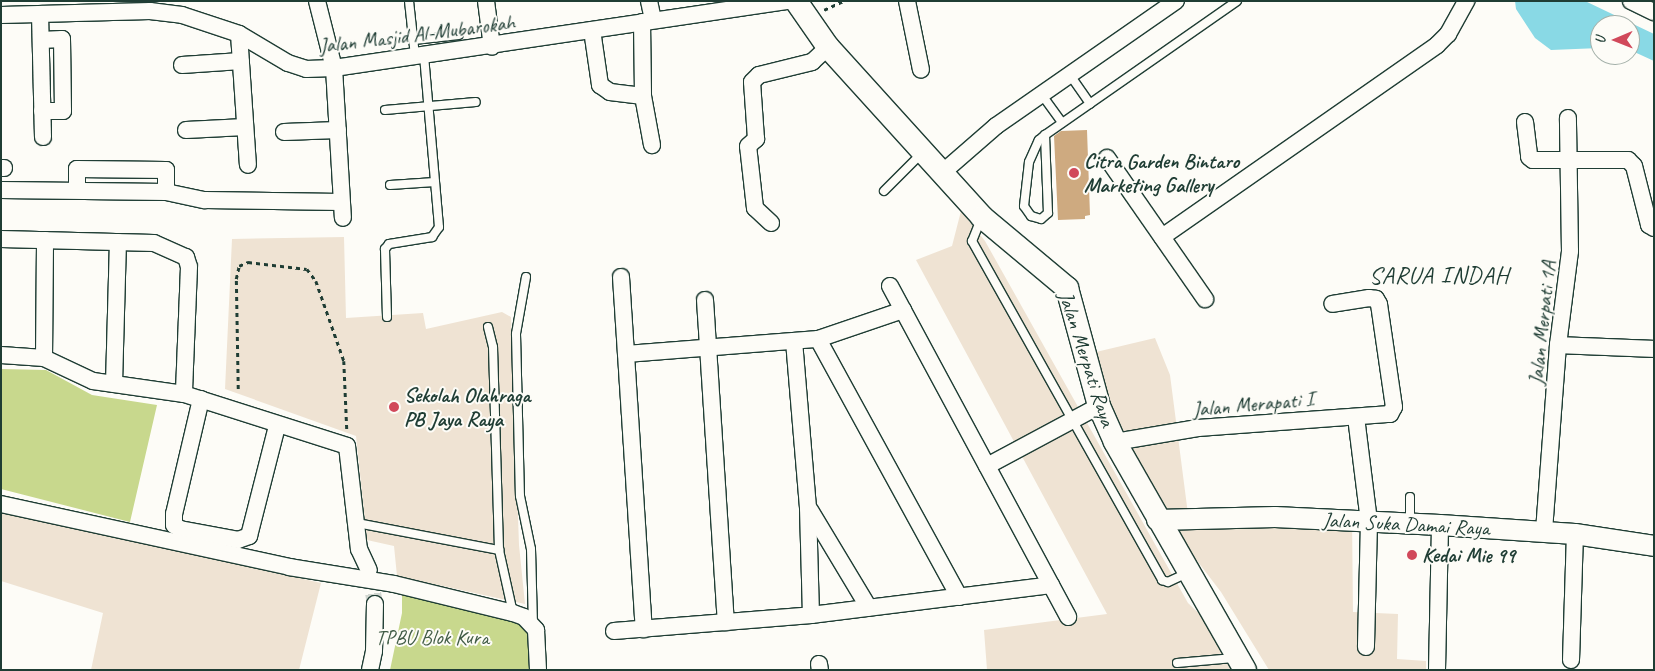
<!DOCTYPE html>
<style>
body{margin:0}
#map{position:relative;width:1655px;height:671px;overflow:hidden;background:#fdfcf7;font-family:Caveat,sans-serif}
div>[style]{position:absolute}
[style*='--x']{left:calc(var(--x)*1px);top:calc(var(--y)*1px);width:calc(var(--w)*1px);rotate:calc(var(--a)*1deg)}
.built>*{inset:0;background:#efe3d3}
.green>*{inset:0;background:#c8d88d}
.water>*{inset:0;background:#89d9e5}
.building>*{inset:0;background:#ceaa80}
.minor-tunnel>*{height:16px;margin-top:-8px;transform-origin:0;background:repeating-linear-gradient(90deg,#d1d6d0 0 16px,transparent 0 24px)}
.path>*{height:2.5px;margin-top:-1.25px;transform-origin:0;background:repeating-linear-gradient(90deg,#1f3d34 0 4px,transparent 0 8px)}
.roads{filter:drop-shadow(1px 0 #1f3d34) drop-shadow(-1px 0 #1f3d34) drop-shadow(0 1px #1f3d34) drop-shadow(0 -1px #1f3d34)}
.service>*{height:8px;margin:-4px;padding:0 4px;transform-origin:4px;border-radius:4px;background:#fdfcf7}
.minor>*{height:16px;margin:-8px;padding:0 8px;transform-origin:8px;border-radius:8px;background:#fdfcf7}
.tertiary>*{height:20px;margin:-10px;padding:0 10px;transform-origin:10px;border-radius:10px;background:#fdfcf7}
.secondary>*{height:22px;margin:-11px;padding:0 11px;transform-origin:11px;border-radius:11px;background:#fdfcf7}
.dots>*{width:14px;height:14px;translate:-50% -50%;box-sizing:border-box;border:2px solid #fdfcf7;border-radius:50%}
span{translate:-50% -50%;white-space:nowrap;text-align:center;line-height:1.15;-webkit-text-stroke:4px #fdfcf7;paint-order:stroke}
.street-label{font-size:21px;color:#1f3d34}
.poi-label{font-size:21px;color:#1f3d34;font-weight:700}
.left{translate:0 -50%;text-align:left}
.park-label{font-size:21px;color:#415c46}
.quarter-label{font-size:24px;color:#1f3d34;letter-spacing:1px}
.frame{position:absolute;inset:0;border:2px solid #1f3d34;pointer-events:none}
.north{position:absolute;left:1590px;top:15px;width:50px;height:50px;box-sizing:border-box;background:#fdfcf7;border:1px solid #a4b0a9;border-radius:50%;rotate:269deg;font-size:14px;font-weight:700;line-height:20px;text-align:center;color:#1f3d34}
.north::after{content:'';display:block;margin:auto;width:18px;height:22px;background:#d1495b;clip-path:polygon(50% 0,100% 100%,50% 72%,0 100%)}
</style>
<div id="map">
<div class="built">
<i style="clip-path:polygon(961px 211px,985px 241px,1188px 603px,1211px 625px,1234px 670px,987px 670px,984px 630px,1107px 614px,916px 260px,952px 246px)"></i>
<i style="clip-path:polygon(344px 237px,346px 318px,423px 313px,426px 329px,502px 312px,511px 317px,519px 545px,525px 604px,397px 576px,394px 546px,367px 540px,356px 436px,225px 389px,232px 239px)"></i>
<i style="clip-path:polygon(1155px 338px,1170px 375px,1188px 514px,1352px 519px,1353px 612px,1398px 614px,1397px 659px,1426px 661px,1426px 670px,1269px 670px,1221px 592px,1162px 515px,1107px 408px,1096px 352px)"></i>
<i style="clip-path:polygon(1px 510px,321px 583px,299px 670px,91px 670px,103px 613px,1px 581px)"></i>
</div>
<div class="green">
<i style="clip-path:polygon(1px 369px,46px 370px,92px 395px,157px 405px,130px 522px,1px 489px)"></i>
<i style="clip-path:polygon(402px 593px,513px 620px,526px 627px,533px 647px,532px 670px,390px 670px,402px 613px)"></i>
</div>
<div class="water">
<i style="clip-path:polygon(1515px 1px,1585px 1px,1654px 34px,1654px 61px,1630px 50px,1630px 25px,1600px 25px,1600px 48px,1551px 50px,1535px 38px,1516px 9px)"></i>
</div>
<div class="building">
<i style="clip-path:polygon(1087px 130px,1090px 215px,1085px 216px,1085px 219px,1058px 220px,1054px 136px,1061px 131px)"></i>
</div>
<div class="minor-tunnel">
<i style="--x:369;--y:570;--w:35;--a:80"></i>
</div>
<div class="path">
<i style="--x:824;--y:10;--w:21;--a:-25"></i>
<i style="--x:238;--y:389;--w:110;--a:-91"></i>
<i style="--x:236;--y:279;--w:13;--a:-77"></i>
<i style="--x:239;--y:266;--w:10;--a:-24"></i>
<i style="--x:248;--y:262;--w:59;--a:6.8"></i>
<i style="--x:307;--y:269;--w:15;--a:53"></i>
<i style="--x:316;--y:281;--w:85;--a:70.7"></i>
<i style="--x:344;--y:361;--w:69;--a:87.5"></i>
</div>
<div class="roads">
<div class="service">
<i style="--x:409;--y:1;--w:55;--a:83.8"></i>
<i style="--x:414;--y:40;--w:45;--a:-6.3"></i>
<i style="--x:1070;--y:75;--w:35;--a:55"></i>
<i style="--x:1042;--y:95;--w:34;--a:54"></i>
<i style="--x:385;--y:110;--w:91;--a:-5"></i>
<i style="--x:1045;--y:135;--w:78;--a:87.8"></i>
<i style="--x:1048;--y:213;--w:9;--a:139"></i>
<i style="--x:1041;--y:219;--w:10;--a:-163"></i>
<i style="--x:1031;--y:216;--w:12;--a:-125"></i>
<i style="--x:1024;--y:206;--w:44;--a:-83.5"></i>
<i style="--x:1029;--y:162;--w:24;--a:-66"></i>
<i style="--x:1039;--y:140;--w:8;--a:-40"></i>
<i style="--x:1045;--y:135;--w:234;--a:-34.9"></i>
<i style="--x:390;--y:185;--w:45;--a:-3.8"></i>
<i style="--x:884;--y:191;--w:52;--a:-45"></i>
<i style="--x:981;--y:219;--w:24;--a:112"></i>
<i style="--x:972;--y:241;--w:389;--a:60.7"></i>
<i style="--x:1162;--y:580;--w:6;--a:18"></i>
<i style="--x:1168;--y:582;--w:21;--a:-25"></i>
<i style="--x:526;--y:277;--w:58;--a:100"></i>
<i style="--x:516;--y:334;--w:162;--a:88.6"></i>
<i style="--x:520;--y:496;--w:54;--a:78.3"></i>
<i style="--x:531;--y:549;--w:75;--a:88.5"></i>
<i style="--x:387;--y:317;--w:68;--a:-91.7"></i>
<i style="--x:385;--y:249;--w:6;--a:-51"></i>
<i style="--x:389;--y:244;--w:44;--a:-9.2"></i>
<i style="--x:432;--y:237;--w:12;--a:-55"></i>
<i style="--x:439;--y:227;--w:171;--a:-95"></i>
<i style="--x:488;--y:327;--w:21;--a:76"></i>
<i style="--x:493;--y:347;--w:203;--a:88.3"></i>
<i style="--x:499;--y:550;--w:65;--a:77.5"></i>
<i style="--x:1410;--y:522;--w:25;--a:-90"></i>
<i style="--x:357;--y:523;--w:145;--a:10.8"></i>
<i style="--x:1177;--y:663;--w:57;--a:-5"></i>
</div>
<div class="minor">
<i style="--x:317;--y:1;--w:69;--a:75.8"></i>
<i style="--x:334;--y:68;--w:150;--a:86.6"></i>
<i style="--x:486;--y:1;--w:46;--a:82.6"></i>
<i style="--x:649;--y:1;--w:19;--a:78"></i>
<i style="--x:907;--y:1;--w:70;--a:78.5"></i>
<i style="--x:1631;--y:1;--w:25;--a:26"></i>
<i style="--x:40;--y:14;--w:123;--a:88.6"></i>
<i style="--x:1;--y:15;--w:149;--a:-1.5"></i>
<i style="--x:150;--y:11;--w:32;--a:7"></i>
<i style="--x:182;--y:15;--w:60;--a:18.4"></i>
<i style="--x:239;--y:34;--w:57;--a:30.6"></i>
<i style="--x:288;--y:63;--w:19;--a:18"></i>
<i style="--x:306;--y:69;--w:28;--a:-2"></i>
<i style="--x:334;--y:68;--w:459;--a:-8.4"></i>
<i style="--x:642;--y:22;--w:74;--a:89.2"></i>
<i style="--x:592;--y:30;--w:56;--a:81.7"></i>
<i style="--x:600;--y:85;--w:12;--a:35"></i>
<i style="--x:610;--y:92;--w:33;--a:7"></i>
<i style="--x:643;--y:96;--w:50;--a:79.6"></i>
<i style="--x:239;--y:34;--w:131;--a:86.1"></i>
<i style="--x:41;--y:40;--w:21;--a:-3"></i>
<i style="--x:62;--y:39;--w:72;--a:89.2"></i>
<i style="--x:63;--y:111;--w:21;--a:180"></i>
<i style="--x:182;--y:65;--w:59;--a:-3.9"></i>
<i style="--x:1525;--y:122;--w:35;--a:83"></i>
<i style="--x:1529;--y:157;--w:5;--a:37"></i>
<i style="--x:1533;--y:160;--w:95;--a:0"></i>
<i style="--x:1628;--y:160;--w:8;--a:45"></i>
<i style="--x:1634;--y:166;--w:61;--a:75.7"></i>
<i style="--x:1649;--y:225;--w:6;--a:31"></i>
<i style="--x:186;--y:130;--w:59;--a:-2.9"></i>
<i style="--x:284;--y:132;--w:54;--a:-2.1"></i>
<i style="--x:1107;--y:158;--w:172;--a:55.2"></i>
<i style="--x:1;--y:168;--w:3;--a:0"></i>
<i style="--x:942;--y:173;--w:72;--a:-41"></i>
<i style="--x:996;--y:126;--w:219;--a:-34.8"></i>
<i style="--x:1;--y:190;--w:165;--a:0.7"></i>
<i style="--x:166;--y:192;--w:40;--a:12"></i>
<i style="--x:205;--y:200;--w:136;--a:0.8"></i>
<i style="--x:77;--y:190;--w:21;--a:-90"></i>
<i style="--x:77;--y:169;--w:89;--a:0.6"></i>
<i style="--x:166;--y:170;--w:22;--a:90"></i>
<i style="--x:771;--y:223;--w:22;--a:-137"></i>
<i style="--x:755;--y:208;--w:62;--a:-96.4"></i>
<i style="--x:748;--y:146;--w:11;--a:-41"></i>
<i style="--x:756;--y:139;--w:57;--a:-94"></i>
<i style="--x:752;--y:82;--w:10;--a:-45"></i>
<i style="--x:759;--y:75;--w:55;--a:-13.8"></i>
<i style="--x:812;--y:62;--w:22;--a:-43"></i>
<i style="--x:1162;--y:237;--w:335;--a:-34.9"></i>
<i style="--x:1437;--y:45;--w:16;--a:-45"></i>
<i style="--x:1448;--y:34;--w:38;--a:-61"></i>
<i style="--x:1;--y:239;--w:153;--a:1.5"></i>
<i style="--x:154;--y:243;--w:35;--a:24"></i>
<i style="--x:186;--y:257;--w:10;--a:73"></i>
<i style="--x:189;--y:267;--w:127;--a:92.3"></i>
<i style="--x:621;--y:277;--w:353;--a:86.3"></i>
<i style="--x:890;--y:286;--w:376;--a:61.7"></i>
<i style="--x:705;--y:300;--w:323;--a:86.3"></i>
<i style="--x:818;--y:339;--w:294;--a:61.3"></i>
<i style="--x:794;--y:341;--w:168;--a:85.2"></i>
<i style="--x:808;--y:508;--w:107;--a:88.4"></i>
<i style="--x:1558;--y:345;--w:96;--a:2.4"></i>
<i style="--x:626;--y:354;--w:193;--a:-4.5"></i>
<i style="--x:818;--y:339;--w:90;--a:-18.8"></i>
<i style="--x:1;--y:355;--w:43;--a:4"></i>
<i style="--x:44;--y:358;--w:54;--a:25.1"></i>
<i style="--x:93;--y:381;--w:92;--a:8.1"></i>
<i style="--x:184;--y:394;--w:171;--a:17.7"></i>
<i style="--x:347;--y:446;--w:104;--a:83.4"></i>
<i style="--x:359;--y:549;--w:23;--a:65"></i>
<i style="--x:44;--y:358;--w:118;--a:-89.5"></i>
<i style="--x:114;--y:384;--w:142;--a:-88.4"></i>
<i style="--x:201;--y:399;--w:118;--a:103.2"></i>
<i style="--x:174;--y:514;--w:11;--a:90"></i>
<i style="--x:174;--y:525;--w:7;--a:34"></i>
<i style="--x:180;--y:529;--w:59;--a:10.7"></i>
<i style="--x:238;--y:540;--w:12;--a:-20"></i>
<i style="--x:249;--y:536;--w:114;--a:-75.7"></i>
<i style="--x:1356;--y:417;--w:106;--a:82.9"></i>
<i style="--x:1369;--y:522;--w:125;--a:91.4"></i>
<i style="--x:1115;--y:442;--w:84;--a:-9.6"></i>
<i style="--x:1198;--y:428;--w:193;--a:-4.2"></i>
<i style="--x:1390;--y:414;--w:8;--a:-60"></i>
<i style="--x:1394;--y:407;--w:104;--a:-98.3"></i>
<i style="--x:1379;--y:304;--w:6;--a:-121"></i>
<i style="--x:1376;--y:299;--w:7;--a:-172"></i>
<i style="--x:1369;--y:298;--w:37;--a:171"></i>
<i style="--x:987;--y:466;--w:127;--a:-28.2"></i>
<i style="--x:1;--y:504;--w:295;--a:12.3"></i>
<i style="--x:289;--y:567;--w:106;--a:9.2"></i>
<i style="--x:394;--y:584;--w:122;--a:13.7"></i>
<i style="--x:513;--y:613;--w:12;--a:20"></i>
<i style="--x:524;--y:617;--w:18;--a:47"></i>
<i style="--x:536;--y:630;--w:40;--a:87.1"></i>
<i style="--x:810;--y:510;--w:114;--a:59"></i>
<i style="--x:1544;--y:531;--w:187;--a:-85.7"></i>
<i style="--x:1558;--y:345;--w:95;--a:-82.7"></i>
<i style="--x:1570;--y:251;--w:133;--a:-90.9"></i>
<i style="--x:614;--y:631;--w:198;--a:-4.6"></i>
<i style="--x:811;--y:615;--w:242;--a:-7.1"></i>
<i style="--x:1571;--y:660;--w:126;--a:-88.2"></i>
<i style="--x:819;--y:664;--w:6;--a:81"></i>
<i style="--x:370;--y:670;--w:19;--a:-78"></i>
<i style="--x:374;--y:651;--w:47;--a:-88.8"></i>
<i style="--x:1437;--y:670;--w:145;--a:-88.8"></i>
</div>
<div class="tertiary">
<i style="--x:1157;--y:520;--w:118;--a:-1.5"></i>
<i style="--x:1275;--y:517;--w:165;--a:2.8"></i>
<i style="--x:1440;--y:525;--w:135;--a:3.8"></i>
<i style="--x:1575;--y:534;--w:80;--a:8.6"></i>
</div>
<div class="secondary">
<i style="--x:796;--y:1;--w:56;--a:55.2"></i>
<i style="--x:828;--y:47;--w:229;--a:47.8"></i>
<i style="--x:982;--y:217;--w:111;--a:39.9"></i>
<i style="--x:1067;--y:288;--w:122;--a:74.8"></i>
<i style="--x:1099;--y:406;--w:39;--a:66"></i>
<i style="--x:1115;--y:442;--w:262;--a:60.3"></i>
</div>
</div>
<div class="dots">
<i style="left:1074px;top:173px;background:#d1495b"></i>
<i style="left:394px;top:407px;background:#d1495b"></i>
<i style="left:1412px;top:555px;background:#d1495b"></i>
</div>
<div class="street-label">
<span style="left:417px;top:34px;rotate:-7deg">Jalan Masjid Al-Mubarokah</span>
<span style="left:1542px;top:323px;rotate:-84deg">Jalan Merpati 1A</span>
<span style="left:1087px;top:359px;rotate:72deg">Jalan Merpati Raya</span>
<span style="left:1253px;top:404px;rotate:-5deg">Jalan Merapati I</span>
<span style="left:1406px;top:524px;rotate:3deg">Jalan Suka Damai Raya</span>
</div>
<div class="poi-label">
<span class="left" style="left:1084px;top:173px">Citra Garden Bintaro<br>Marketing Gallery</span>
<span class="left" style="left:404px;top:407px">Sekolah Olahraga<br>PB Jaya Raya</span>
<span class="left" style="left:1422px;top:555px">Kedai Mie 99</span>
</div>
<div class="park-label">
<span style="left:432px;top:637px">TPBU Blok Kura</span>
</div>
<div class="quarter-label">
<span style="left:1439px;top:276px">SARUA INDAH</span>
</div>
<div class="frame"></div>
<div class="north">U</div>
</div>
